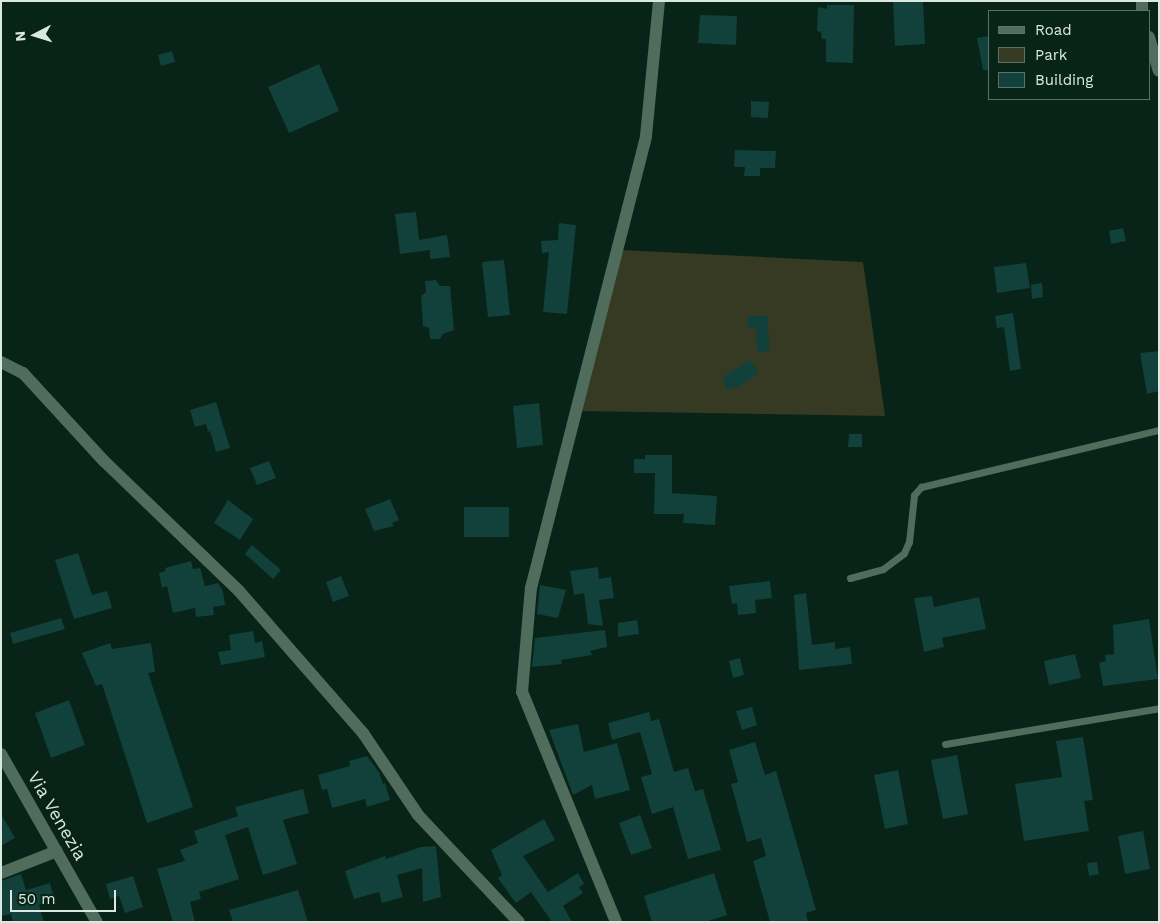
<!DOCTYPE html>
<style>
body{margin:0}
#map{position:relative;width:1160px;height:923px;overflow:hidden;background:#082317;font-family:"Work Sans",sans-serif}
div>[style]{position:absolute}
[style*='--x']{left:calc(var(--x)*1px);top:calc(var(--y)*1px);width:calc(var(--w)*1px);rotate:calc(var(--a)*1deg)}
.green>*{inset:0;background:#363a22}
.building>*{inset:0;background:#12403a}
.lane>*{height:7px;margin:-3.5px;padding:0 3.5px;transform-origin:3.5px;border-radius:3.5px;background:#506c5c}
.street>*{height:12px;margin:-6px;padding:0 6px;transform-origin:6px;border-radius:6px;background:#506c5c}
.secondary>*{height:12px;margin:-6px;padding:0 6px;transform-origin:6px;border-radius:6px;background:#506c5c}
span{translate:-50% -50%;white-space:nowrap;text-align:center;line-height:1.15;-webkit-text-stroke:4px #082317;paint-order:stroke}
.street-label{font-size:18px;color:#dae9e0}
.frame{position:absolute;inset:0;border:2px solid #dae9e0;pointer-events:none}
.legend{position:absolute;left:988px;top:10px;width:162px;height:90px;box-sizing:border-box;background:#082317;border:1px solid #5c7267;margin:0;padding:6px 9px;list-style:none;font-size:15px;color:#dae9e0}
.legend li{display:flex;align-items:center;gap:10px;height:25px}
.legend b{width:25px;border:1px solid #5c7267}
.north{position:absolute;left:10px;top:10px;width:50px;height:50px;-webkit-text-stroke:4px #082317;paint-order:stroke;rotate:265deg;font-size:14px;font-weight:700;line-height:20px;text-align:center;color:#dae9e0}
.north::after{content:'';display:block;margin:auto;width:18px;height:22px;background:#dae9e0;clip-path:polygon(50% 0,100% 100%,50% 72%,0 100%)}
.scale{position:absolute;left:10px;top:890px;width:106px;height:22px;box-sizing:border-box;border:2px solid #dae9e0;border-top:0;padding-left:6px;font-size:15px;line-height:18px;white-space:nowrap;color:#dae9e0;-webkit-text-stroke:4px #082317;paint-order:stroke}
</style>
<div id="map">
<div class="green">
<i style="clip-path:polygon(622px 250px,863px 262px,885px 416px,580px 411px)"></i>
</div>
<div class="building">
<i style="clip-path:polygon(893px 1px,923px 1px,925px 44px,895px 46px)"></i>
<i style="clip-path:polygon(827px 5px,854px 5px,853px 63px,826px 62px,826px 39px,822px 39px,821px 32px,817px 31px,818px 7px,827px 9px)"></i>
<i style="clip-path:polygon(700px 15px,737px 16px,736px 45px,698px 43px)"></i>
<i style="clip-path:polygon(989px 36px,989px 70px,983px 70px,977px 38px)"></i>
<i style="clip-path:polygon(172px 51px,175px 62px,161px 66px,158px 55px)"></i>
<i style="clip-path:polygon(319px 64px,339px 111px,289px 133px,268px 87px)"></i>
<i style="clip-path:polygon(751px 101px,769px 102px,768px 118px,751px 117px)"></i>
<i style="clip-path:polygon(735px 150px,776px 151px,775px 168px,760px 168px,760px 176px,744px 176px,745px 167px,734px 167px)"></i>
<i style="clip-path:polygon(416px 212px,419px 240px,447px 235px,450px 257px,430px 259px,430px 250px,400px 254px,395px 214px)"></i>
<i style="clip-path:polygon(559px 223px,576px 225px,567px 314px,543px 312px,549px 252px,542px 253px,541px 241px,558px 240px)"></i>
<i style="clip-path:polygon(1123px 228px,1126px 241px,1111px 244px,1109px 231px)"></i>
<i style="clip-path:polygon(504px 260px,510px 315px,488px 317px,482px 262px)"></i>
<i style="clip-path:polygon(1026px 263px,1030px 288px,997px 293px,994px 267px)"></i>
<i style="clip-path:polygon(436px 280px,440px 286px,450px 286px,454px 330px,443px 334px,440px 339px,430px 339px,429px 328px,423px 326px,421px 296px,426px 292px,425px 281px)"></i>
<i style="clip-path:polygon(1042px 283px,1043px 297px,1032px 299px,1031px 285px)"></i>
<i style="clip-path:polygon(1013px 313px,1021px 369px,1010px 371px,1004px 327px,997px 328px,995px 316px)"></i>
<i style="clip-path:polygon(748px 316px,768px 316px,769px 351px,757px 352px,756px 328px,748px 329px)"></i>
<i style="clip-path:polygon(1159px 351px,1159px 391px,1147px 394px,1140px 353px)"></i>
<i style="clip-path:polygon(750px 360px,759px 373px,740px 386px,726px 390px,723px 377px)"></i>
<i style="clip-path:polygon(216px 402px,230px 448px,216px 452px,210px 431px,208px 432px,206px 424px,195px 427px,190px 410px)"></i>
<i style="clip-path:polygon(539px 403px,543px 445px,517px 448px,513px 406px)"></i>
<i style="clip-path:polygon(849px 434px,862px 434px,862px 447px,848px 447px)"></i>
<i style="clip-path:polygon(645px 455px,672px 455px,672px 493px,717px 496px,715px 525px,683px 523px,684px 514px,654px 514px,655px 473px,634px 473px,634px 459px,645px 459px)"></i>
<i style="clip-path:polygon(269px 461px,276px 478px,257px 485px,250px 468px)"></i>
<i style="clip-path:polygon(390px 499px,399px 520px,392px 523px,394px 526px,374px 531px,365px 509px)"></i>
<i style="clip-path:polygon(228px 500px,253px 519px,240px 540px,214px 523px)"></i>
<i style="clip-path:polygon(464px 507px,509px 507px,509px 537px,464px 537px)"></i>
<i style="clip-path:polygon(252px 545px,281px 570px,273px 579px,245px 554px)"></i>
<i style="clip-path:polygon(78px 553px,92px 595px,107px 591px,112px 608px,74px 619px,55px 560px)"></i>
<i style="clip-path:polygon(191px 561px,193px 569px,200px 568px,205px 586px,218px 583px,223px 591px,225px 605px,213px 607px,214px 615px,196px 617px,195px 608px,173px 613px,167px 586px,162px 588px,159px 573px,166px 571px,165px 568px)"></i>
<i style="clip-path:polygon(598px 567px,599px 579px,611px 577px,614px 598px,599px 600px,603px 626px,588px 624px,584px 593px,574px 595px,570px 571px)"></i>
<i style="clip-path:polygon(341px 576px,349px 596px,333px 602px,326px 582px)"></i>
<i style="clip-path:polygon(770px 581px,772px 598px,755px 600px,756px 613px,738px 615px,737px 603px,732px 604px,729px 586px)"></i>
<i style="clip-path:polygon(540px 585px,566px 590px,558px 618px,537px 614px)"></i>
<i style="clip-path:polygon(806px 593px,812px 645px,835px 642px,835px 649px,850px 647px,852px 664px,799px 670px,794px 595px)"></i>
<i style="clip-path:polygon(932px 596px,934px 607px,979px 597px,986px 629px,942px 638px,944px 647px,924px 652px,914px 598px)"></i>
<i style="clip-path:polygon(61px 618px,65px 629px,13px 644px,10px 633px)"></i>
<i style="clip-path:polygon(1149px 619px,1158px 679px,1103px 686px,1099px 663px,1106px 661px,1105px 655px,1114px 654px,1113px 625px)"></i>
<i style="clip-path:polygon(637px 620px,639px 634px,618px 637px,618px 623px)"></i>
<i style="clip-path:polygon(605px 630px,607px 647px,590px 651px,592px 655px,561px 660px,562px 664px,532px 667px,535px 638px)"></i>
<i style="clip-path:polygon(253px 631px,255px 643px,262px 641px,265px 657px,221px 665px,218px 652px,231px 650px,229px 635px)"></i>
<i style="clip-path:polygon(110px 643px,112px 649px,151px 643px,155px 672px,148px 673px,193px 807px,147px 823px,102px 684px,96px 686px,82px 653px)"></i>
<i style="clip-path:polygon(1075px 654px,1081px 678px,1049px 685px,1044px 661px)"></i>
<i style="clip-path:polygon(740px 658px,744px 675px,733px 678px,729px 661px)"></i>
<i style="clip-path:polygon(69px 700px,85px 745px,51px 758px,35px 713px)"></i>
<i style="clip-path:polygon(752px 707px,757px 725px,742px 730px,736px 711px)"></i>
<i style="clip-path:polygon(649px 712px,651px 721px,659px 719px,674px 772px,688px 768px,695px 791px,703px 789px,721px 850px,688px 859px,673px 807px,652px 814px,641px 777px,652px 774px,640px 732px,612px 740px,608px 723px)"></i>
<i style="clip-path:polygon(578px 724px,584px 752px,617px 743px,630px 790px,595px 799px,592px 785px,573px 795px,549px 730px)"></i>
<i style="clip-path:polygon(1083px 737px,1093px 800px,1084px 801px,1089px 831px,1024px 841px,1015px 784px,1062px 777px,1056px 741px)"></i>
<i style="clip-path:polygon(755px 742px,765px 775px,776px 771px,816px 910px,806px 913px,808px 922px,770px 922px,753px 861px,766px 856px,761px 838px,747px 842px,731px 784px,738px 782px,729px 750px)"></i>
<i style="clip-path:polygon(957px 755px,968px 814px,943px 819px,931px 760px)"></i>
<i style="clip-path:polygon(367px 756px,379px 772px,383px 784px,385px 783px,390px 800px,367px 807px,365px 799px,332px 808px,327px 789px,322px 790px,318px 775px,350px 766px,349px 761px)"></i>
<i style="clip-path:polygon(898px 770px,908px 824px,885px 829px,874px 775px)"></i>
<i style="clip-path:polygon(303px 789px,309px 813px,283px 820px,297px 864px,263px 875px,248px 827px,225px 835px,239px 879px,199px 892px,201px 899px,190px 902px,195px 922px,173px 922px,157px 869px,185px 861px,180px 850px,198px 843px,194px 831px,238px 816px,235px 807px)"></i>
<i style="clip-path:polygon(1px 814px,15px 838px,1px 846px)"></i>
<i style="clip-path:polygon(640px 815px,652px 848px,631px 855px,619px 823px)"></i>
<i style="clip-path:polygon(544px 819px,555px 840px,523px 856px,548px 892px,578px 873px,584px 884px,579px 887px,583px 893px,563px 906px,572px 922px,552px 922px,531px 892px,516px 903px,498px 878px,502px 875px,491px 850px)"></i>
<i style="clip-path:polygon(1143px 831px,1150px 869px,1125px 874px,1118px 836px)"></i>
<i style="clip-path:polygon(436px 846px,441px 897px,423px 902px,422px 868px,397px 875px,403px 897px,382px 903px,379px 892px,354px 899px,345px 871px,385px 856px,386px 859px,421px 847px)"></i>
<i style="clip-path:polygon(1097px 862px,1099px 874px,1089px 876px,1087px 863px)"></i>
<i style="clip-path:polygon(714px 873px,727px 915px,705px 922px,652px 922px,644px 896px)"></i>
<i style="clip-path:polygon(21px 874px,26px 890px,50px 883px,55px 901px,39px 905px,44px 922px,13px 922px,11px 914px,1px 916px,1px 881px)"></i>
<i style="clip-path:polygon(133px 876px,143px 907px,125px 913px,119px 896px,110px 899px,106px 884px)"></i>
<i style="clip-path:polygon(298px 890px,308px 922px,233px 922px,229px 910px)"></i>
</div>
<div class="lane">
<i style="--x:850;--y:578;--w:34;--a:-15"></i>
<i style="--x:883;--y:569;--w:26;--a:-37"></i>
<i style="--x:904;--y:553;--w:12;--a:-66"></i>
<i style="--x:909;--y:542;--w:47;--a:-83.9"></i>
<i style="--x:914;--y:495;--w:11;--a:-49"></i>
<i style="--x:921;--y:487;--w:245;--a:-13.5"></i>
<i style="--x:945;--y:744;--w:217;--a:-9.5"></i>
</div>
<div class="street">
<i style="--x:1;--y:362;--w:25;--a:27"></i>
<i style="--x:23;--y:373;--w:120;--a:47.4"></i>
<i style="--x:104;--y:461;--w:187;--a:43.9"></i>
<i style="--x:239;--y:591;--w:189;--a:48.9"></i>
<i style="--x:363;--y:733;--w:99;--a:56.1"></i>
<i style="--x:418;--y:815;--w:147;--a:46.7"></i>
<i style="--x:1;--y:873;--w:60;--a:-21.4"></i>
<i style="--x:616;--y:922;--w:248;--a:-112.2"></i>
<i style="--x:522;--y:692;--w:104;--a:-85.1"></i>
<i style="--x:531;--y:588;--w:466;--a:-75.7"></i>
<i style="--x:646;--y:136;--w:136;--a:-84.5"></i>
</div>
<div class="secondary">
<i style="--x:1142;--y:1;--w:10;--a:90"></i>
<i style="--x:1149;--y:37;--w:35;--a:74"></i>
<i style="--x:1;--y:754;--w:193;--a:60.3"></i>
</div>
<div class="street-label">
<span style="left:57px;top:816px;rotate:60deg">Via Venezia</span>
</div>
<div class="frame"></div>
<ul class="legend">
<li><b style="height:6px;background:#506c5c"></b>Road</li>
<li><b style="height:14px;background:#363a22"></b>Park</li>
<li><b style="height:14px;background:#12403a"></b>Building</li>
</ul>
<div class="north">N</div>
<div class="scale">50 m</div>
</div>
